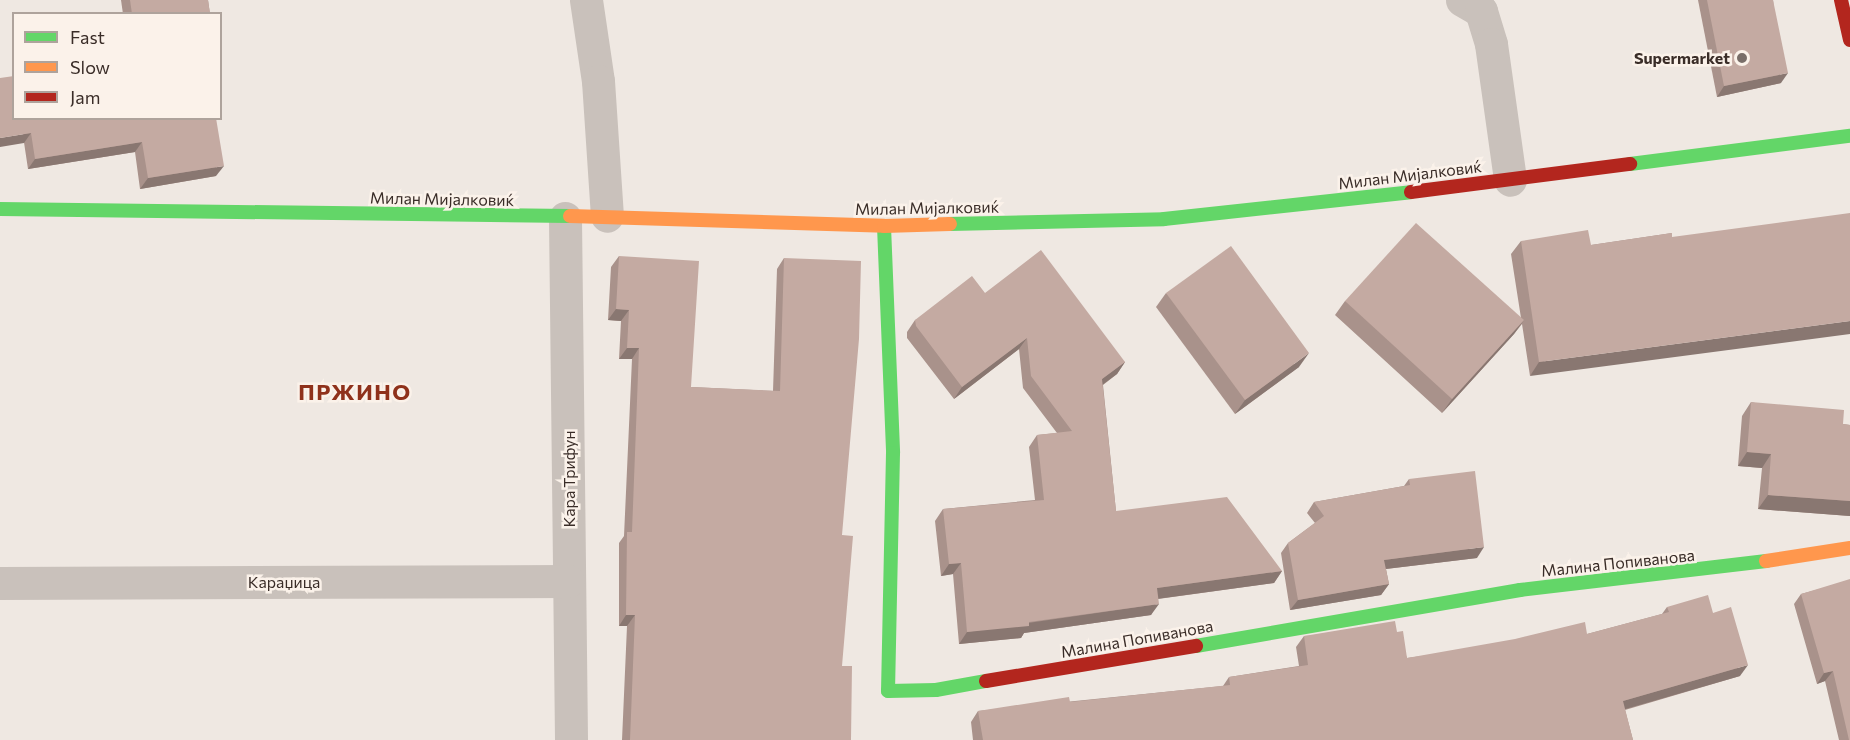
<!DOCTYPE html>
<meta charset="utf-8">
<style>
body{margin:0}
#map{position:relative;width:1850px;height:740px;overflow:hidden;background:#efe8e2;font-family:Commissioner,sans-serif}
div>[style]{position:absolute}
[style*='--x']{left:calc(var(--x)*1px);top:calc(var(--y)*1px);width:calc(var(--w)*1px);rotate:calc(var(--a)*1deg)}
.street>*{height:33px;margin:-16.5px;padding:0 16.5px;transform-origin:16.5px;border-radius:16.5px;background:#c9c1bb}
.fast>*{height:14px;margin:-7px;padding:0 7px;transform-origin:7px;border-radius:7px;background:#63d668}
.slow>*{height:14px;margin:-7px;padding:0 7px;transform-origin:7px;border-radius:7px;background:#ff974d}
.jam>*{height:14px;margin:-7px;padding:0 7px;transform-origin:7px;border-radius:7px;background:#b3261e}
.wall>*{inset:0;background:#a9928b}
.shaded-wall>*{inset:0;background:#897771}
.building>*{inset:0;background:#c4aaa2}
.dots>*{width:16px;height:16px;translate:-50% -50%;box-sizing:border-box;border:3px solid #fbf2ea;border-radius:50%}
span{translate:-50% -50%;white-space:nowrap;text-align:center;line-height:1.15;-webkit-text-stroke:5px #fbf2ea;paint-order:stroke}
.poi-label{font-size:16px;color:#3a2d28;font-weight:700}
.right{translate:-100% -50%;text-align:right}
.street-label{font-size:16px;color:#3a2d28}
.district-label{font-size:22px;color:#8f311b;font-weight:700;letter-spacing:1.5px}
.legend{position:absolute;left:12px;top:12px;width:210px;height:108px;box-sizing:border-box;background:#fbf2ea;border:2px solid #aea39c;margin:0;padding:8px 10px;list-style:none;font-size:18px;color:#3a2d28}
.legend li{display:flex;align-items:center;gap:12px;height:30px}
.legend b{width:30px;border:2px solid #aea39c}
</style>
<div id="map">
<div class="street">
<i style="--x:586;--y:0;--w:82;--a:81.6"></i>
<i style="--x:598;--y:81;--w:135;--a:86.2"></i>
<i style="--x:1462;--y:0;--w:22;--a:30"></i>
<i style="--x:1481;--y:11;--w:34;--a:73"></i>
<i style="--x:1491;--y:44;--w:137;--a:82"></i>
<i style="--x:565;--y:218;--w:522;--a:89.34"></i>
<i style="--x:0;--y:583;--w:568;--a:-0.2"></i>
</div>
<div class="fast">
<i style="--x:1630;--y:164;--w:222;--a:-7.3"></i>
<i style="--x:0;--y:209;--w:570;--a:0.7"></i>
<i style="--x:950;--y:224;--w:214;--a:-1.3"></i>
<i style="--x:1164;--y:219;--w:248;--a:-6.2"></i>
<i style="--x:884;--y:226;--w:227;--a:87.7"></i>
<i style="--x:893;--y:453;--w:238;--a:91.2"></i>
<i style="--x:888;--y:691;--w:48;--a:-1.2"></i>
<i style="--x:936;--y:690;--w:51;--a:-10.2"></i>
<i style="--x:1196;--y:646;--w:329;--a:-9.8"></i>
<i style="--x:1520;--y:590;--w:248;--a:-6.7"></i>
</div>
<div class="slow">
<i style="--x:570;--y:216;--w:314;--a:1.8"></i>
<i style="--x:884;--y:226;--w:66;--a:-1.7"></i>
<i style="--x:1766;--y:561;--w:85;--a:-8.8"></i>
</div>
<div class="jam">
<i style="--x:1841;--y:0;--w:41;--a:77.3"></i>
<i style="--x:1411;--y:192;--w:221;--a:-7.3"></i>
<i style="--x:986;--y:681;--w:213;--a:-9.5"></i>
</div>
<div class="wall">
<i style="clip-path:polygon(121px 0,208px 0,210px 14px,123px 14px)"></i>
<i style="clip-path:polygon(1698px 0,1773px 0,1781px 83px,1717px 97px)"></i>
<i style="clip-path:polygon(14px 76px,216px 118px,216px 176px,140px 189px,135px 152px,28px 169px)"></i>
<i style="clip-path:polygon(1672px 233px,1530px 376px,1522px 324px,1514px 334px,1442px 413px,1335px 315px,1345px 301px,1521px 318px,1511px 254px,1521px 241px,1591px 245px)"></i>
<i style="clip-path:polygon(619px 256px,691px 387px,773px 391px,777px 269px,784px 258px,842px 535px,842px 666px,851px 740px,622px 740px,627px 626px,619px 626px,619px 543px,624px 536px,632px 359px,619px 359px,621px 321px,608px 320px,611px 267px)"></i>
<i style="clip-path:polygon(985px 293px,1125px 362px,1117px 374px,1103px 385px,1116px 511px,1282px 571px,1274px 583px,1158px 599px,1151px 615px,1024px 633px,1021px 638px,959px 644px,953px 574px,941px 576px,935px 521px,943px 509px,1035px 500px,1029px 447px,1037px 435px,1057px 433px,1023px 388px,1019px 349px,954px 399px,907px 338px,907px 332px,915px 320px)"></i>
<i style="clip-path:polygon(1166px 293px,1299px 367px,1235px 414px,1156px 307px)"></i>
<i style="clip-path:polygon(1751px 402px,1843px 424px,1850px 425px,1850px 516px,1758px 509px,1762px 468px,1738px 466px,1742px 416px)"></i>
<i style="clip-path:polygon(1409px 479px,1477px 558px,1386px 569px,1389px 584px,1381px 595px,1290px 610px,1281px 553px,1288px 543px,1315px 523px,1307px 513px,1314px 502px,1404px 486px)"></i>
<i style="clip-path:polygon(1850px 581px,1850px 740px,1839px 740px,1825px 681px,1817px 684px,1794px 604px,1801px 594px)"></i>
<i style="clip-path:polygon(1667px 607px,1713px 613px,1740px 676px,1625px 710px,1633px 740px,973px 740px,971px 722px,978px 711px,1223px 686px,1229px 677px,1299px 666px,1296px 647px,1304px 636px,1397px 632px,1407px 658px,1587px 634px,1662px 614px)"></i>
</div>
<div class="shaded-wall">
<i style="clip-path:polygon(1788px 73px,1781px 83px,1717px 97px,1724px 86px)"></i>
<i style="clip-path:polygon(31px 133px,24px 143px,0 147px,0 138px)"></i>
<i style="clip-path:polygon(142px 142px,135px 152px,28px 169px,35px 159px)"></i>
<i style="clip-path:polygon(224px 166px,216px 176px,140px 189px,148px 178px)"></i>
<i style="clip-path:polygon(616px 309px,629px 310px,621px 321px,608px 320px)"></i>
<i style="clip-path:polygon(1524px 320px,1514px 334px,1442px 413px,1452px 399px)"></i>
<i style="clip-path:polygon(1850px 321px,1850px 334px,1530px 376px,1539px 362px)"></i>
<i style="clip-path:polygon(1027px 338px,1019px 349px,954px 399px,962px 387px)"></i>
<i style="clip-path:polygon(627px 348px,639px 348px,632px 359px,619px 359px)"></i>
<i style="clip-path:polygon(1309px 353px,1299px 367px,1235px 414px,1245px 400px)"></i>
<i style="clip-path:polygon(1125px 362px,1117px 374px,1094px 391px,1102px 379px)"></i>
<i style="clip-path:polygon(1747px 452px,1771px 454px,1762px 468px,1738px 466px)"></i>
<i style="clip-path:polygon(1768px 495px,1850px 501px,1850px 516px,1758px 509px)"></i>
<i style="clip-path:polygon(1484px 547px,1477px 558px,1377px 570px,1384px 560px)"></i>
<i style="clip-path:polygon(961px 563px,953px 574px,941px 576px,949px 564px)"></i>
<i style="clip-path:polygon(1282px 571px,1274px 583px,1149px 600px,1157px 588px)"></i>
<i style="clip-path:polygon(1389px 584px,1381px 595px,1290px 610px,1298px 600px)"></i>
<i style="clip-path:polygon(1159px 604px,1151px 615px,1024px 633px,1021px 638px,959px 644px,967px 632px)"></i>
<i style="clip-path:polygon(626px 615px,635px 615px,627px 626px,619px 626px)"></i>
<i style="clip-path:polygon(1748px 665px,1740px 676px,1615px 712px,1623px 701px)"></i>
<i style="clip-path:polygon(1833px 671px,1825px 681px,1817px 684px,1824px 673px)"></i>
</div>
<div class="building">
<i style="clip-path:polygon(130px 0,208px 0,210px 14px,132px 14px)"></i>
<i style="clip-path:polygon(1707px 0,1773px 0,1788px 73px,1724px 86px)"></i>
<i style="clip-path:polygon(14px 76px,14px 118px,216px 118px,224px 166px,148px 178px,142px 142px,35px 159px,31px 133px,0 138px,0 78px)"></i>
<i style="clip-path:polygon(1850px 213px,1850px 321px,1539px 362px,1521px 241px,1588px 230px,1591px 245px,1672px 233px,1672px 237px)"></i>
<i style="clip-path:polygon(1416px 223px,1524px 320px,1452px 399px,1345px 301px)"></i>
<i style="clip-path:polygon(1231px 246px,1309px 353px,1245px 400px,1166px 293px)"></i>
<i style="clip-path:polygon(1041px 250px,1125px 362px,1102px 379px,1116px 511px,1227px 497px,1282px 571px,1157px 588px,1159px 604px,1029px 622px,1029px 626px,967px 632px,961px 563px,949px 564px,943px 509px,1044px 500px,1037px 435px,1072px 431px,1031px 376px,1027px 338px,962px 387px,916px 326px,915px 320px,972px 276px,985px 293px)"></i>
<i style="clip-path:polygon(619px 256px,699px 261px,691px 387px,780px 391px,784px 258px,861px 261px,859px 339px,842px 535px,853px 536px,842px 666px,852px 666px,851px 740px,630px 740px,635px 615px,626px 615px,627px 532px,632px 532px,639px 348px,627px 348px,629px 310px,616px 309px)"></i>
<i style="clip-path:polygon(1751px 402px,1844px 410px,1843px 424px,1850px 425px,1850px 501px,1768px 495px,1771px 454px,1747px 452px)"></i>
<i style="clip-path:polygon(1475px 471px,1484px 547px,1384px 560px,1389px 584px,1298px 600px,1288px 543px,1324px 516px,1314px 502px,1410px 485px,1409px 479px)"></i>
<i style="clip-path:polygon(1850px 579px,1850px 740px,1849px 740px,1833px 671px,1824px 673px,1801px 594px)"></i>
<i style="clip-path:polygon(1708px 595px,1713px 613px,1731px 607px,1748px 665px,1623px 701px,1633px 740px,983px 740px,978px 711px,1069px 697px,1070px 702px,1230px 685px,1229px 677px,1308px 665px,1304px 636px,1395px 621px,1397px 632px,1403px 631px,1407px 658px,1515px 639px,1585px 622px,1587px 634px,1669px 612px,1667px 607px)"></i>
</div>
<div class="dots">
<i style="left:1742px;top:58px;background:#796e69"></i>
</div>
<div class="poi-label">
<span class="right" style="left:1730px;top:58px">Supermarket</span>
</div>
<div class="street-label">
<span style="left:1410px;top:175px;rotate:-7deg">Милан Мијалковиќ</span>
<span style="left:442px;top:199px;rotate:1deg">Милан Мијалковиќ</span>
<span style="left:927px;top:208px;rotate:-1deg">Милан Мијалковиќ</span>
<span style="left:569px;top:479px;rotate:-90deg">Кара Трифун</span>
<span style="left:1618px;top:563px;rotate:-6deg">Малина Попиванова</span>
<span style="left:284px;top:582px">Караџица</span>
<span style="left:1137px;top:639px;rotate:-10deg">Малина Попиванова</span>
</div>
<div class="district-label">
<span style="left:355px;top:392px">ПРЖИНО</span>
</div>
<ul class="legend">
<li><b style="height:8px;background:#63d668"></b>Fast</li>
<li><b style="height:8px;background:#ff974d"></b>Slow</li>
<li><b style="height:8px;background:#b3261e"></b>Jam</li>
</ul>
</div>
